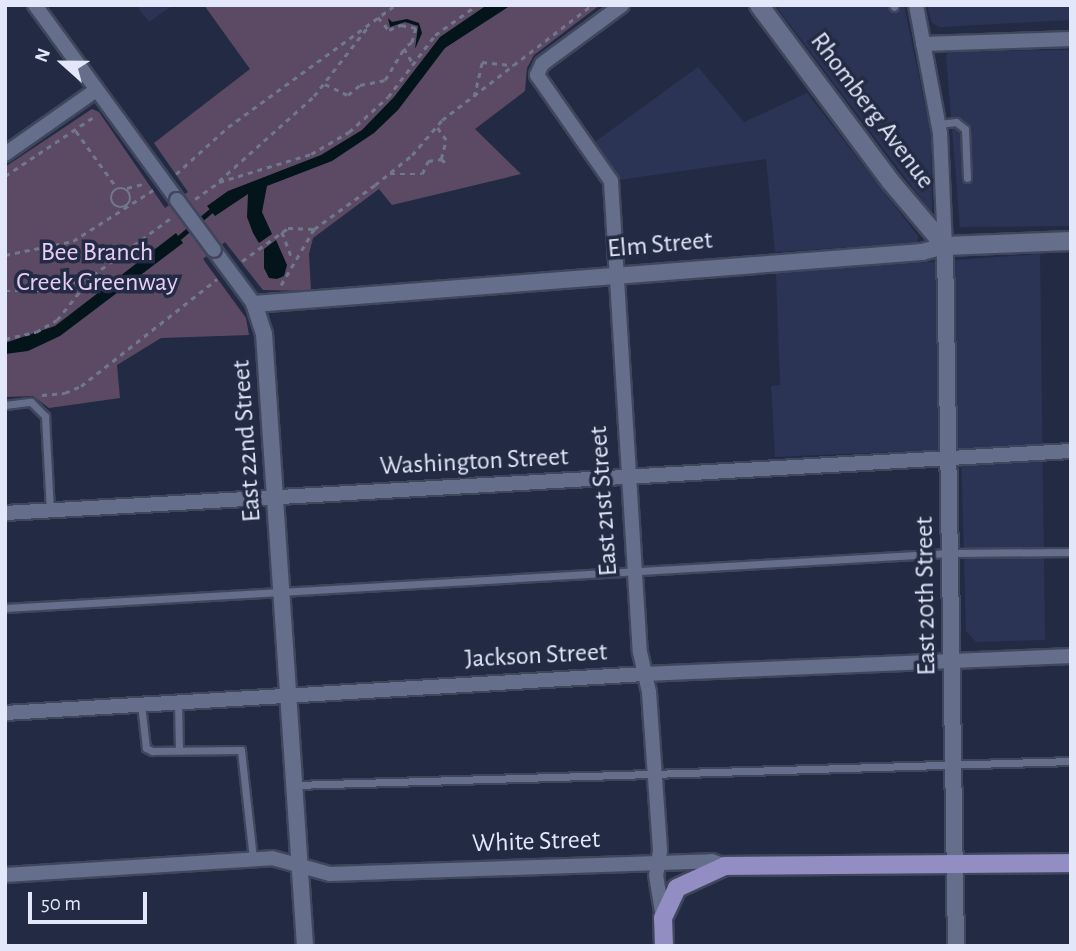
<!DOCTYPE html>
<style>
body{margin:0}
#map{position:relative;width:1076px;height:951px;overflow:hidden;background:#232b44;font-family:"Alegreya Sans",sans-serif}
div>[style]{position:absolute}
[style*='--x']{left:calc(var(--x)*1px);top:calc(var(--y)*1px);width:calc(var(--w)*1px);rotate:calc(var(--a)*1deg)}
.built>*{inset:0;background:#2b3454}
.green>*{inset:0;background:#5c4a65}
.water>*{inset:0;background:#03141b}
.stream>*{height:4.5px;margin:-2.25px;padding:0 2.25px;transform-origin:2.25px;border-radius:2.25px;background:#03141b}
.path>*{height:2.5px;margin-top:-1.25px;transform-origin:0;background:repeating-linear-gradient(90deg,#71788e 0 5px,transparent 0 10px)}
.path>.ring{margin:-1.25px;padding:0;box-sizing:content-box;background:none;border:2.5px solid #71788e;border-radius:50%}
.roads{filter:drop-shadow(2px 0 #40465c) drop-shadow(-2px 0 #40465c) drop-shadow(0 2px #40465c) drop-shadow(0 -2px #40465c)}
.service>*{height:7px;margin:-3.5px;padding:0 3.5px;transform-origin:3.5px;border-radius:3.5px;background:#656f8c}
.minor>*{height:14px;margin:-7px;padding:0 7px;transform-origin:7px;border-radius:7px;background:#656f8c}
.tertiary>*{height:16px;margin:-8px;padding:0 8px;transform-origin:8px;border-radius:8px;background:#656f8c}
.secondary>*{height:18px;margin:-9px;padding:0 9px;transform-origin:9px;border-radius:9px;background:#656f8c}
.primary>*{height:18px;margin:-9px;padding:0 9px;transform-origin:9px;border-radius:9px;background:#928ec3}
.bridges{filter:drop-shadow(2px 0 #40465c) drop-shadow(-2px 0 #40465c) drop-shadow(0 2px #40465c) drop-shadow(0 -2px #40465c)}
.minor-bridge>*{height:14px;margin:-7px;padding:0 7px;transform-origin:7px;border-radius:7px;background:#656f8c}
span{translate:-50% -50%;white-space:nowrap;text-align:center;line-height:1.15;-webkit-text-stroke:7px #232b44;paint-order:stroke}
.street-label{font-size:26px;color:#e2e8f9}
.park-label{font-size:26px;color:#e8cef6}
.frame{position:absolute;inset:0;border:7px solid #e2e8f9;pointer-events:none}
.north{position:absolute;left:28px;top:28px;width:70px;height:70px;-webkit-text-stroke:5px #232b44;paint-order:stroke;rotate:291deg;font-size:19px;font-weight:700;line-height:28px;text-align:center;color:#e2e8f9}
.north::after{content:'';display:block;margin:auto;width:24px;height:32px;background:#e2e8f9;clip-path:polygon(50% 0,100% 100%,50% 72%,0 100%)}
.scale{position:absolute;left:28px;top:892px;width:119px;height:32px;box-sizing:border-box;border:4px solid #e2e8f9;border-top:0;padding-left:9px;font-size:21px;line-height:24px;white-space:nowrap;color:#e2e8f9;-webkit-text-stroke:5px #232b44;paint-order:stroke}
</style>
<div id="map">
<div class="built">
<i style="clip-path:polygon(136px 5px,173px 5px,149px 22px)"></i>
<i style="clip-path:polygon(775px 5px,904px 5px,931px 134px,932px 213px)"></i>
<i style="clip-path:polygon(927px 5px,1071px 5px,1071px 20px,940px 27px,932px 23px)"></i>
<i style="clip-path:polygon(1071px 50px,1071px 226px,960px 227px,946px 55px,951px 51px)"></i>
<i style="clip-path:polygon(698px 67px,744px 122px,807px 93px,918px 236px,917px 243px,775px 252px,766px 159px,618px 180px,592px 144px)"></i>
<i style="clip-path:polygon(1040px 254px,1045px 640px,976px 642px,966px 631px,961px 449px,775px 457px,771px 386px,780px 385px,776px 273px)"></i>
</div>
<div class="green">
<i style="clip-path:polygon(204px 5px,600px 5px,534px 55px,527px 68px,525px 91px,475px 129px,521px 174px,392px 205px,379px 189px,313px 238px,309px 254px,311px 291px,263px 290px,225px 242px,203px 259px,246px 318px,249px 335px,161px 338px,117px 365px,120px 398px,49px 408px,33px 396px,5px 397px,5px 167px,92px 109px,99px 112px,165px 208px,188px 192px,154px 143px,250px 69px)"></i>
</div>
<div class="water">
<i style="clip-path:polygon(487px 5px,511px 5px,445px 48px,398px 110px,374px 133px,332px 161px,267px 186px,262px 212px,272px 234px,259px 243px,253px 233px,247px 217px,248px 194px,215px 216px,207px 206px,228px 191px,321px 155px,362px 130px,394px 97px,440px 37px)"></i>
<i style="clip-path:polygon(388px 18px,392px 22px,407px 19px,419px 23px,422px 33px,415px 49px,418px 26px,405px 22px,390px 27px)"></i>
<i style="clip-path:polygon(176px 233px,183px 243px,60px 336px,28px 351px,5px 354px,5px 343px,55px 326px)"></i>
<i style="clip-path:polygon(276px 240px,287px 265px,284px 276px,277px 279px,269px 278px,264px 268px,264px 249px)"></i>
</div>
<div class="stream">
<i style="--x:175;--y:241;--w:51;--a:-40.2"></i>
</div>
<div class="path">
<i style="--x:378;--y:17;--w:17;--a:50"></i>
<i style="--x:389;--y:30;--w:13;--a:-23"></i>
<i style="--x:401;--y:25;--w:15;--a:11"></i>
<i style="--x:416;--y:28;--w:16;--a:105"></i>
<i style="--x:412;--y:43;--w:8;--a:150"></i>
<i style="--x:325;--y:84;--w:25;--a:26"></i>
<i style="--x:348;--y:95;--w:16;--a:-40"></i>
<i style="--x:360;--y:85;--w:25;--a:-11"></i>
<i style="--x:385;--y:80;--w:37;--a:-59"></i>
<i style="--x:404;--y:48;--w:16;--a:60"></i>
<i style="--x:474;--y:97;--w:36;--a:-77"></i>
<i style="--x:482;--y:62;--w:31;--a:6"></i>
<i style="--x:76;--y:131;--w:70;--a:54.3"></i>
<i style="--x:441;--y:159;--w:10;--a:37"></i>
<i style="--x:176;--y:174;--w:70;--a:-42.1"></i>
<i style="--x:228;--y:127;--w:207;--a:-36.1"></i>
<i style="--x:390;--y:174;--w:32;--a:0"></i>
<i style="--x:422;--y:174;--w:14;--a:-65"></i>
<i style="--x:428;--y:161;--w:13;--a:-9"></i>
<i style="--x:441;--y:159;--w:20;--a:-75"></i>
<i style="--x:446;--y:140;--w:17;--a:-126"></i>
<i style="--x:5;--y:176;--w:105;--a:-33.7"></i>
<i style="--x:219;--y:181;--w:127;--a:-41.8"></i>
<i style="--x:314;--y:96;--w:86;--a:-52.1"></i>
<i class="ring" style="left:111px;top:188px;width:17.5px;height:17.5px"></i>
<i style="--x:127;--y:188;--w:16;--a:-14"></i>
<i style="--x:195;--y:199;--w:29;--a:-35"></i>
<i style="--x:219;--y:182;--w:96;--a:-16.9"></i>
<i style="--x:311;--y:154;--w:44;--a:-30.1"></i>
<i style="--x:349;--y:132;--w:52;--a:-41.9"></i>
<i style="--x:388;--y:97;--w:78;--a:-52.8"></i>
<i style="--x:435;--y:35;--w:52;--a:-35.5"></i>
<i style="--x:282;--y:232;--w:30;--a:69"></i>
<i style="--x:5;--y:255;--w:69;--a:-11.6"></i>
<i style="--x:73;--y:241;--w:95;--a:-32.5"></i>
<i style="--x:242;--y:261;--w:57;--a:-35.7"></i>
<i style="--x:288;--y:228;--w:26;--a:2"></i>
<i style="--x:314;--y:229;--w:75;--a:-35.8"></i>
<i style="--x:375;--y:185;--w:48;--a:-39"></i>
<i style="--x:412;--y:155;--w:46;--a:-49.4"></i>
<i style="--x:442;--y:120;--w:189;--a:-37.5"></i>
<i style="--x:281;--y:285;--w:65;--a:-59.5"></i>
<i style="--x:5;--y:291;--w:37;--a:0"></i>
<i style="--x:42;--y:291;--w:50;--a:-16.3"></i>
<i style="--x:5;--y:339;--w:32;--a:-13"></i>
<i style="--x:36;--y:332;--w:24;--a:-30"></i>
<i style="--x:57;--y:320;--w:58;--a:-51.3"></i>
<i style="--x:93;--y:275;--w:97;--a:-36.2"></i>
<i style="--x:42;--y:395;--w:23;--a:-5"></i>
<i style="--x:65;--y:393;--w:17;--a:-24"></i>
<i style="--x:81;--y:386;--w:173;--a:-38.2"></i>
</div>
<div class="roads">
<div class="service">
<i style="--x:893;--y:5;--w:2;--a:63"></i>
<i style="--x:939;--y:124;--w:17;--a:-7"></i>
<i style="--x:956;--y:122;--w:11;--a:38"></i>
<i style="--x:965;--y:129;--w:49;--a:87.7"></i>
<i style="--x:5;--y:405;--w:26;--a:-7"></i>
<i style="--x:31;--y:402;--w:20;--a:45"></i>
<i style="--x:45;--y:416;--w:95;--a:87"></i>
<i style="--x:5;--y:608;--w:947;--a:-3.33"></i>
<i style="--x:950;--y:553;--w:121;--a:-0.5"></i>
<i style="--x:178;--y:702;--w:48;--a:88.8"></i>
<i style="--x:141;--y:704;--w:44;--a:83.5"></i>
<i style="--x:146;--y:748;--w:7;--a:27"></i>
<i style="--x:152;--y:751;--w:89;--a:-0.6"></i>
<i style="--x:241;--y:750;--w:110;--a:83.7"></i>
<i style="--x:295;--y:785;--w:776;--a:-1.77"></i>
</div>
<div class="minor">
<i style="--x:35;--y:5;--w:241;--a:53.9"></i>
<i style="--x:622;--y:5;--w:99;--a:143.6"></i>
<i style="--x:542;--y:64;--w:12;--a:114"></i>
<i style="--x:537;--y:75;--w:129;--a:55.1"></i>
<i style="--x:611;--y:181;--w:472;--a:86.5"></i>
<i style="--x:640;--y:652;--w:41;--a:77.3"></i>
<i style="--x:649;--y:692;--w:159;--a:86"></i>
<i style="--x:660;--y:851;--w:24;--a:99"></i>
<i style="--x:656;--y:875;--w:44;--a:80.8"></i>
<i style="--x:916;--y:5;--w:130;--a:79.4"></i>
<i style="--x:940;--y:133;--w:113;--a:87.5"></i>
<i style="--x:923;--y:44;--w:148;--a:-1.9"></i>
<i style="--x:5;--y:154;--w:111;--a:-35.1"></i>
<i style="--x:214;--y:250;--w:67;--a:53.5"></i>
<i style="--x:5;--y:513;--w:1068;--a:-3.33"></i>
<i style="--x:5;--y:713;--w:641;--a:-3.49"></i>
<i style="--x:645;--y:674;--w:426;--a:-2.4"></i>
<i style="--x:5;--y:875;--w:268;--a:-3.6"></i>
<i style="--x:272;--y:858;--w:60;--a:15.4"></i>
<i style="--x:330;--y:874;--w:382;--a:-1.9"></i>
<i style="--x:712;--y:861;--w:14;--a:21"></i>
</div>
<div class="tertiary">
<i style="--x:305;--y:946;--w:613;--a:-93.83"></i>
<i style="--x:264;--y:334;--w:32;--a:-108"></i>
<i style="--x:254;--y:304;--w:670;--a:-4.45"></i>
<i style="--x:922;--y:252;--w:24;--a:-15"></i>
<i style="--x:945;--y:246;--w:700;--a:89.1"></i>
</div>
<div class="secondary">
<i style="--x:759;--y:5;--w:221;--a:53.3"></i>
<i style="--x:891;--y:182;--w:84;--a:49.8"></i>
<i style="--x:945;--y:246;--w:126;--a:-2.3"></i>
</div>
<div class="primary">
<i style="--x:664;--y:946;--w:28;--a:-92"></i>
<i style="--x:663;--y:918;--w:33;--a:-65"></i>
<i style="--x:677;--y:888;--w:53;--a:-24.6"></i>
<i style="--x:725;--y:866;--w:346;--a:-0.5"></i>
</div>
</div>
<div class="bridges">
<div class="minor-bridge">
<i style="--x:177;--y:200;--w:62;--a:53.5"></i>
</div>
</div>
<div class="street-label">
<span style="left:872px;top:111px;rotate:53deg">Rhomberg Avenue</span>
<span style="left:660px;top:245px;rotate:-5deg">Elm Street</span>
<span style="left:247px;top:441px;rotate:-94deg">East 22nd Street</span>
<span style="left:474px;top:462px;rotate:-3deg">Washington Street</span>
<span style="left:604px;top:501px;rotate:-94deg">East 21st Street</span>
<span style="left:926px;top:596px;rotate:-91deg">East 20th Street</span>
<span style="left:536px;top:656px;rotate:-3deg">Jackson Street</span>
<span style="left:536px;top:842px;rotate:-2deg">White Street</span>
</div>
<div class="park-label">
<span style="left:97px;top:268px">Bee Branch<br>Creek Greenway</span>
</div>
<div class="frame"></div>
<div class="north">N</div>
<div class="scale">50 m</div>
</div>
